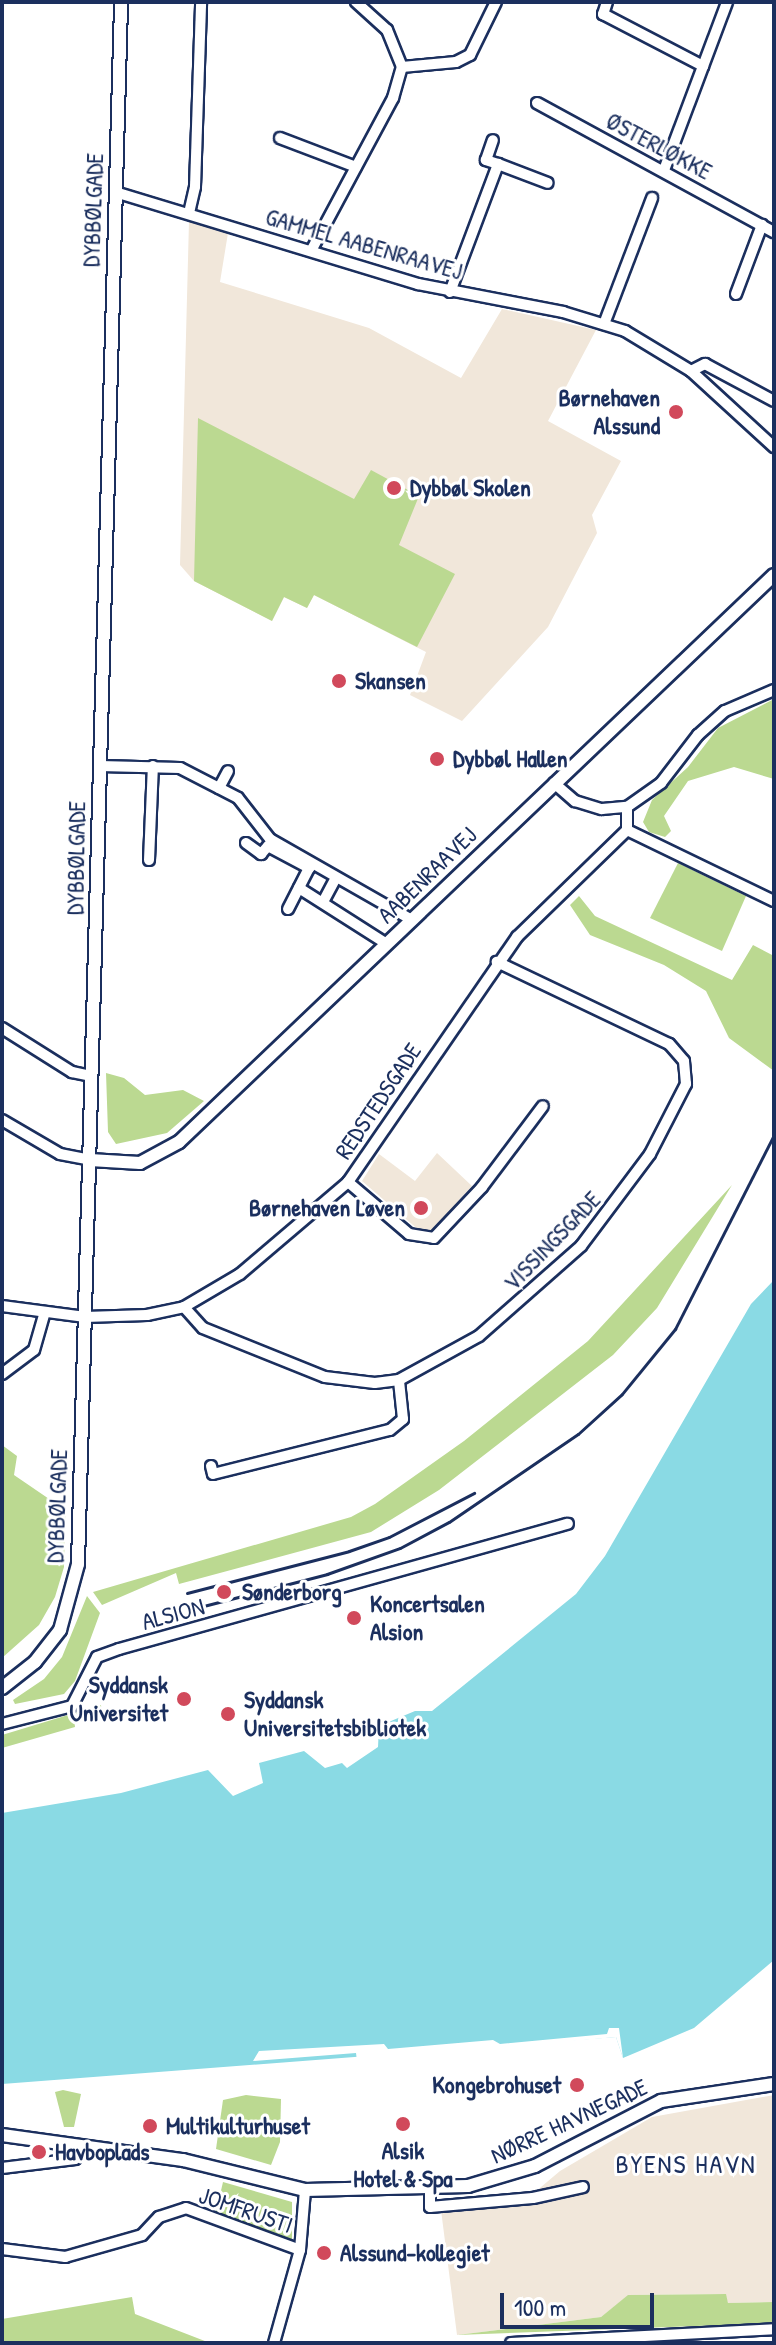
<!DOCTYPE html>
<meta charset="utf-8">
<style>
body{margin:0}
#map{position:relative;width:776px;height:2345px;overflow:hidden;background:#fff;font-family:"Patrick Hand",sans-serif}
div>[style]{position:absolute}
[style*='--x']{left:calc(var(--x)*1px);top:calc(var(--y)*1px);width:calc(var(--w)*1px);rotate:calc(var(--a)*1deg)}
.built>*{inset:0;background:#f1e7da}
.green>*{inset:0;background:#bbd991}
.water>*{inset:0;background:#8adae4}
.pier>*{inset:0;background:#fff}
.roads{filter:drop-shadow(2px 0 #1b2f5e) drop-shadow(-2px 0 #1b2f5e) drop-shadow(0 2px #1b2f5e) drop-shadow(0 -2px #1b2f5e)}
.minor>*{height:10px;margin:-5px;padding:0 5px;transform-origin:5px;border-radius:5px;background:#fff}
.tertiary>*{height:12px;margin:-6px;padding:0 6px;transform-origin:6px;border-radius:6px;background:#fff}
.rail>*{height:3px;margin:-1.5px;padding:0 1.5px;transform-origin:1.5px;border-radius:1.5px;background:#1b2f5e}
.dots>*{width:22px;height:22px;translate:-50% -50%;box-sizing:border-box;border:4px solid #fff;border-radius:50%}
span{translate:-50% -50%;white-space:nowrap;text-align:center;line-height:1.15;-webkit-text-stroke:6px #fff;paint-order:stroke}
.street-label{font-size:24px;color:#1b2f5e}
.poi-label{font-size:24px;color:#1b2f5e;font-weight:700}
.right{translate:-100% -50%;text-align:right}
.left{translate:0 -50%;text-align:left}
.neighbourhood-label{font-size:26px;color:#1b2f5e;letter-spacing:2px}
.frame{position:absolute;inset:0;border:4px solid #1b2f5e;pointer-events:none}
.scale{position:absolute;left:500px;top:2293px;width:154px;height:36px;box-sizing:border-box;border:4px solid #1b2f5e;border-top:0;padding-left:10px;font-size:24px;line-height:28px;white-space:nowrap;color:#1b2f5e;-webkit-text-stroke:6px #fff;paint-order:stroke}
</style>
<div id="map">
<div class="built">
<i style="clip-path:polygon(189px 221px,228px 233px,220px 282px,369px 328px,461px 378px,502px 309px,596px 330px,548px 421px,621px 461px,592px 515px,597px 533px,548px 627px,462px 721px,410px 695px,426px 652px,314px 595px,307px 608px,284px 597px,272px 621px,194px 581px,180px 565px)"></i>
<i style="clip-path:polygon(437px 1153px,472px 1186px,431px 1231px,421px 1232px,362px 1181px,379px 1154px,415px 1181px)"></i>
<i style="clip-path:polygon(774px 2095px,774px 2302px,728px 2303px,725px 2294px,629px 2295px,601px 2317px,457px 2335px,441px 2210px,528px 2198px,560px 2171px,652px 2117px)"></i>
</div>
<div class="green">
<i style="clip-path:polygon(198px 418px,354px 499px,371px 470px,419px 496px,399px 545px,455px 574px,417px 647px,314px 595px,307px 608px,284px 597px,272px 621px,194px 581px)"></i>
<i style="clip-path:polygon(774px 699px,774px 779px,734px 767px,688px 781px,664px 816px,671px 831px,665px 837px,649px 832px,643px 822px,652px 800px,688px 767px,718px 728px)"></i>
<i style="clip-path:polygon(678px 863px,746px 896px,722px 951px,650px 918px)"></i>
<i style="clip-path:polygon(579px 896px,595px 916px,732px 980px,753px 945px,774px 956px,774px 1071px,729px 1038px,706px 991px,664px 965px,590px 935px,570px 905px)"></i>
<i style="clip-path:polygon(106px 1073px,124px 1078px,145px 1095px,183px 1090px,204px 1101px,167px 1133px,116px 1144px,108px 1132px)"></i>
<i style="clip-path:polygon(732px 1185px,657px 1308px,613px 1355px,439px 1490px,371px 1532px,179px 1584px,176px 1573px,102px 1605px,93px 1592px,351px 1517px,375px 1504px,464px 1441px,588px 1341px)"></i>
<i style="clip-path:polygon(2px 1445px,17px 1456px,14px 1475px,55px 1503px,66px 1501px,64px 1567px,55px 1597px,39px 1625px,2px 1658px)"></i>
<i style="clip-path:polygon(87px 1596px,100px 1613px,75px 1681px,64px 1694px,15px 1704px,13px 1700px,44px 1679px,62px 1657px)"></i>
<i style="clip-path:polygon(101px 1705px,102px 1716px,94px 1722px,90px 1713px,74px 1718px,75px 1727px,2px 1748px,2px 1735px)"></i>
<i style="clip-path:polygon(63px 2090px,81px 2094px,74px 2127px,64px 2127px,55px 2092px)"></i>
<i style="clip-path:polygon(246px 2095px,281px 2099px,280px 2142px,271px 2165px,216px 2149px,223px 2100px)"></i>
<i style="clip-path:polygon(223px 2182px,292px 2202px,292px 2241px,216px 2212px)"></i>
<i style="clip-path:polygon(726px 2294px,728px 2303px,774px 2302px,774px 2323px,457px 2335px,601px 2317px,628px 2295px)"></i>
<i style="clip-path:polygon(132px 2297px,135px 2314px,210px 2343px,2px 2343px,2px 2319px)"></i>
</div>
<div class="water">
<i style="clip-path:polygon(774px 1280px,774px 1960px,694px 2028px,623px 2058px,616px 2037px,2px 2084px,2px 1813px,121px 1793px,208px 1770px,233px 1796px,263px 1783px,259px 1763px,304px 1751px,325px 1768px,342px 1763px,347px 1768px,378px 1747px,379px 1726px,415px 1711px,432px 1711px,576px 1594px,605px 1556px,751px 1304px)"></i>
</div>
<div class="pier">
<i style="clip-path:polygon(609px 2028px,619px 2028px,623px 2058px,616px 2037px,357px 2061px,356px 2053px,253px 2061px,259px 2051px,384px 2044px,388px 2049px,493px 2040px,500px 2044px,607px 2034px)"></i>
</div>
<div class="roads">
<div class="minor">
<i style="--x:607;--y:2;--w:13;--a:108"></i>
<i style="--x:603;--y:14;--w:113;--a:27.5"></i>
<i style="--x:402;--y:67;--w:54;--a:-5.3"></i>
<i style="--x:456;--y:62;--w:16;--a:-27"></i>
<i style="--x:470;--y:55;--w:59;--a:-63.9"></i>
<i style="--x:537;--y:103;--w:270;--a:28.6"></i>
<i style="--x:280;--y:138;--w:81;--a:20.9"></i>
<i style="--x:498;--y:164;--w:53;--a:20.8"></i>
<i style="--x:664;--y:170;--w:179;--a:-69.4"></i>
<i style="--x:115;--y:192;--w:317;--a:16.9"></i>
<i style="--x:418;--y:284;--w:148;--a:10.9"></i>
<i style="--x:563;--y:312;--w:65;--a:17"></i>
<i style="--x:625;--y:331;--w:77;--a:31.2"></i>
<i style="--x:691;--y:371;--w:113;--a:42.5"></i>
<i style="--x:189;--y:213;--w:27;--a:-77"></i>
<i style="--x:195;--y:187;--w:185;--a:-88.1"></i>
<i style="--x:311;--y:251;--w:174;--a:-61.8"></i>
<i style="--x:393;--y:98;--w:32;--a:-74"></i>
<i style="--x:402;--y:67;--w:40;--a:-112"></i>
<i style="--x:387;--y:30;--w:42;--a:-137.9"></i>
<i style="--x:450;--y:292;--w:137;--a:-69.4"></i>
<i style="--x:498;--y:164;--w:13;--a:-162"></i>
<i style="--x:486;--y:160;--w:21;--a:-71"></i>
<i style="--x:736;--y:294;--w:74;--a:-69.4"></i>
<i style="--x:604;--y:324;--w:135;--a:-69.1"></i>
<i style="--x:691;--y:371;--w:16;--a:-27"></i>
<i style="--x:705;--y:364;--w:78;--a:28.2"></i>
<i style="--x:100;--y:766;--w:80;--a:1.4"></i>
<i style="--x:180;--y:768;--w:65;--a:27.3"></i>
<i style="--x:238;--y:798;--w:52;--a:52"></i>
<i style="--x:270;--y:839;--w:163;--a:29.7"></i>
<i style="--x:554;--y:783;--w:28;--a:41"></i>
<i style="--x:575;--y:801;--w:28;--a:17"></i>
<i style="--x:602;--y:809;--w:25;--a:-5"></i>
<i style="--x:627;--y:807;--w:42;--a:-35.2"></i>
<i style="--x:661;--y:783;--w:61;--a:-52.4"></i>
<i style="--x:698;--y:735;--w:36;--a:-42"></i>
<i style="--x:725;--y:711;--w:53;--a:-23.2"></i>
<i style="--x:219;--y:788;--w:19;--a:-62"></i>
<i style="--x:627;--y:830;--w:163;--a:25.8"></i>
<i style="--x:246;--y:843;--w:19;--a:36"></i>
<i style="--x:261;--y:854;--w:11;--a:-49"></i>
<i style="--x:268;--y:846;--w:47;--a:28.2"></i>
<i style="--x:309;--y:868;--w:46;--a:117.1"></i>
<i style="--x:149;--y:860;--w:94;--a:-87.6"></i>
<i style="--x:299;--y:888;--w:104;--a:32.5"></i>
<i style="--x:323;--y:902;--w:24;--a:-62"></i>
<i style="--x:2;--y:1028;--w:83;--a:32.2"></i>
<i style="--x:72;--y:1072;--w:19;--a:12"></i>
<i style="--x:2;--y:1120;--w:67;--a:30.4"></i>
<i style="--x:60;--y:1154;--w:31;--a:11"></i>
<i style="--x:348;--y:1182;--w:80;--a:40.4"></i>
<i style="--x:409;--y:1234;--w:25;--a:9"></i>
<i style="--x:434;--y:1238;--w:70;--a:-46.7"></i>
<i style="--x:482;--y:1187;--w:101;--a:-53"></i>
<i style="--x:2;--y:1306;--w:84;--a:7.5"></i>
<i style="--x:85;--y:1317;--w:62;--a:-1.8"></i>
<i style="--x:147;--y:1315;--w:38;--a:-12"></i>
<i style="--x:184;--y:1307;--w:65;--a:-30.5"></i>
<i style="--x:240;--y:1274;--w:142;--a:-40.4"></i>
<i style="--x:348;--y:1182;--w:298;--a:-55.4"></i>
<i style="--x:517;--y:937;--w:153;--a:-44.2"></i>
<i style="--x:627;--y:830;--w:23;--a:-90"></i>
<i style="--x:184;--y:1307;--w:28;--a:48"></i>
<i style="--x:203;--y:1328;--w:131;--a:21.9"></i>
<i style="--x:325;--y:1377;--w:50;--a:6.8"></i>
<i style="--x:375;--y:1383;--w:24;--a:-7"></i>
<i style="--x:399;--y:1380;--w:91;--a:-28.8"></i>
<i style="--x:479;--y:1336;--w:136;--a:-41.4"></i>
<i style="--x:581;--y:1246;--w:115;--a:-53.1"></i>
<i style="--x:650;--y:1154;--w:79;--a:-62.8"></i>
<i style="--x:686;--y:1084;--w:23;--a:-95"></i>
<i style="--x:684;--y:1061;--w:23;--a:-131"></i>
<i style="--x:669;--y:1044;--w:191;--a:-154.5"></i>
<i style="--x:2;--y:1374;--w:40;--a:-37"></i>
<i style="--x:34;--y:1350;--w:36;--a:-74"></i>
<i style="--x:211;--y:1466;--w:8;--a:76"></i>
<i style="--x:213;--y:1474;--w:182;--a:-14"></i>
<i style="--x:390;--y:1430;--w:17;--a:-40"></i>
<i style="--x:403;--y:1419;--w:39;--a:-96"></i>
<i style="--x:2;--y:1724;--w:72;--a:-14.4"></i>
<i style="--x:72;--y:1706;--w:55;--a:-63"></i>
<i style="--x:97;--y:1657;--w:23;--a:-20"></i>
<i style="--x:119;--y:1649;--w:466;--a:-15.6"></i>
<i style="--x:2;--y:2168;--w:74;--a:-7"></i>
<i style="--x:75;--y:2159;--w:12;--a:-81"></i>
<i style="--x:430;--y:2187;--w:20;--a:90"></i>
<i style="--x:430;--y:2207;--w:103;--a:-5"></i>
<i style="--x:533;--y:2198;--w:51;--a:-12.4"></i>
<i style="--x:2;--y:2249;--w:64;--a:7.2"></i>
<i style="--x:65;--y:2257;--w:80;--a:-15.9"></i>
<i style="--x:142;--y:2235;--w:25;--a:-47"></i>
<i style="--x:159;--y:2217;--w:28;--a:-18"></i>
<i style="--x:186;--y:2208;--w:121;--a:20.2"></i>
<i style="--x:274;--y:2343;--w:97;--a:-74.4"></i>
<i style="--x:300;--y:2250;--w:60;--a:-85.2"></i>
<i style="--x:511;--y:2343;--w:263;--a:-3"></i>
</div>
<div class="tertiary">
<i style="--x:90;--y:1160;--w:50;--a:3.4"></i>
<i style="--x:140;--y:1163;--w:44;--a:-28.3"></i>
<i style="--x:179;--y:1142;--w:822;--a:-43.62"></i>
<i style="--x:2;--y:1688;--w:42;--a:-38.2"></i>
<i style="--x:35;--y:1662;--w:41;--a:-52"></i>
<i style="--x:60;--y:1630;--w:68;--a:-74.7"></i>
<i style="--x:78;--y:1564;--w:1563;--a:-88.42"></i>
<i style="--x:2;--y:2135;--w:183;--a:7.9"></i>
<i style="--x:183;--y:2160;--w:126;--a:13.8"></i>
<i style="--x:305;--y:2190;--w:163;--a:-1.4"></i>
<i style="--x:468;--y:2186;--w:70;--a:-16.6"></i>
<i style="--x:535;--y:2166;--w:142;--a:-27.3"></i>
<i style="--x:661;--y:2101;--w:114;--a:-8.6"></i>
</div>
</div>
<div class="rail">
<i style="--x:187;--y:1593;--w:167;--a:-14.5"></i>
<i style="--x:349;--y:1551;--w:42;--a:-19.3"></i>
<i style="--x:389;--y:1537;--w:96;--a:-27.4"></i>
<i style="--x:188;--y:1610;--w:144;--a:-14.5"></i>
<i style="--x:327;--y:1574;--w:77;--a:-19.6"></i>
<i style="--x:400;--y:1548;--w:55;--a:-28"></i>
<i style="--x:449;--y:1522;--w:156;--a:-34.3"></i>
<i style="--x:578;--y:1434;--w:59;--a:-42.3"></i>
<i style="--x:622;--y:1394;--w:84;--a:-50.8"></i>
<i style="--x:675;--y:1329;--w:218;--a:-63"></i>
</div>
<div class="dots">
<i style="left:676px;top:412px;background:#d1495b"></i>
<i style="left:394px;top:488px;background:#d1495b"></i>
<i style="left:339px;top:681px;background:#d1495b"></i>
<i style="left:437px;top:759px;background:#d1495b"></i>
<i style="left:421px;top:1208px;background:#d1495b"></i>
<i style="left:224px;top:1592px;background:#d1495b"></i>
<i style="left:354px;top:1618px;background:#d1495b"></i>
<i style="left:184px;top:1699px;background:#d1495b"></i>
<i style="left:228px;top:1714px;background:#d1495b"></i>
<i style="left:577px;top:2085px;background:#d1495b"></i>
<i style="left:403px;top:2124px;background:#d1495b"></i>
<i style="left:150px;top:2126px;background:#d1495b"></i>
<i style="left:39px;top:2152px;background:#d1495b"></i>
<i style="left:324px;top:2253px;background:#d1495b"></i>
</div>
<div class="street-label">
<span style="left:659px;top:146px;rotate:28deg">ØSTERLØKKE</span>
<span style="left:93px;top:210px;rotate:-88deg">DYBBØLGADE</span>
<span style="left:364px;top:244px;rotate:16deg">GAMMEL AABENRAAVEJ</span>
<span style="left:76px;top:858px;rotate:-89deg">DYBBØLGADE</span>
<span style="left:427px;top:875px;rotate:-44deg">AABENRAAVEJ</span>
<span style="left:378px;top:1101px;rotate:-56deg">REDSTEDSGADE</span>
<span style="left:552px;top:1241px;rotate:-46deg">VISSINGSGADE</span>
<span style="left:57px;top:1506px;rotate:-88deg">DYBBØLGADE</span>
<span style="left:173px;top:1614px;rotate:-15deg">ALSION</span>
<span style="left:569px;top:2121px;rotate:-25deg">NØRRE HAVNEGADE</span>
<span style="left:246px;top:2210px;rotate:19deg">JOMFRUSTI</span>
</div>
<div class="poi-label">
<span class="right" style="left:660px;top:412px">Børnehaven<br>Alssund</span>
<span class="left" style="left:410px;top:488px">Dybbøl Skolen</span>
<span class="left" style="left:355px;top:681px">Skansen</span>
<span class="left" style="left:453px;top:759px">Dybbøl Hallen</span>
<span class="right" style="left:405px;top:1208px">Børnehaven Løven</span>
<span class="left" style="left:242px;top:1592px">Sønderborg</span>
<span class="left" style="left:370px;top:1618px">Koncertsalen<br>Alsion</span>
<span class="right" style="left:168px;top:1699px">Syddansk<br>Universitet</span>
<span class="left" style="left:244px;top:1714px">Syddansk<br>Universitetsbibliotek</span>
<span class="right" style="left:561px;top:2085px">Kongebrohuset</span>
<span class="left" style="left:166px;top:2126px">Multikulturhuset</span>
<span style="left:403px;top:2165px">Alsik<br>Hotel &amp; Spa</span>
<span class="left" style="left:55px;top:2152px">Havboplads</span>
<span class="left" style="left:340px;top:2253px">Alssund-kollegiet</span>
</div>
<div class="neighbourhood-label">
<span style="left:686px;top:2164px">BYENS HAVN</span>
</div>
<div class="frame"></div>
<div class="scale">100 m</div>
</div>
